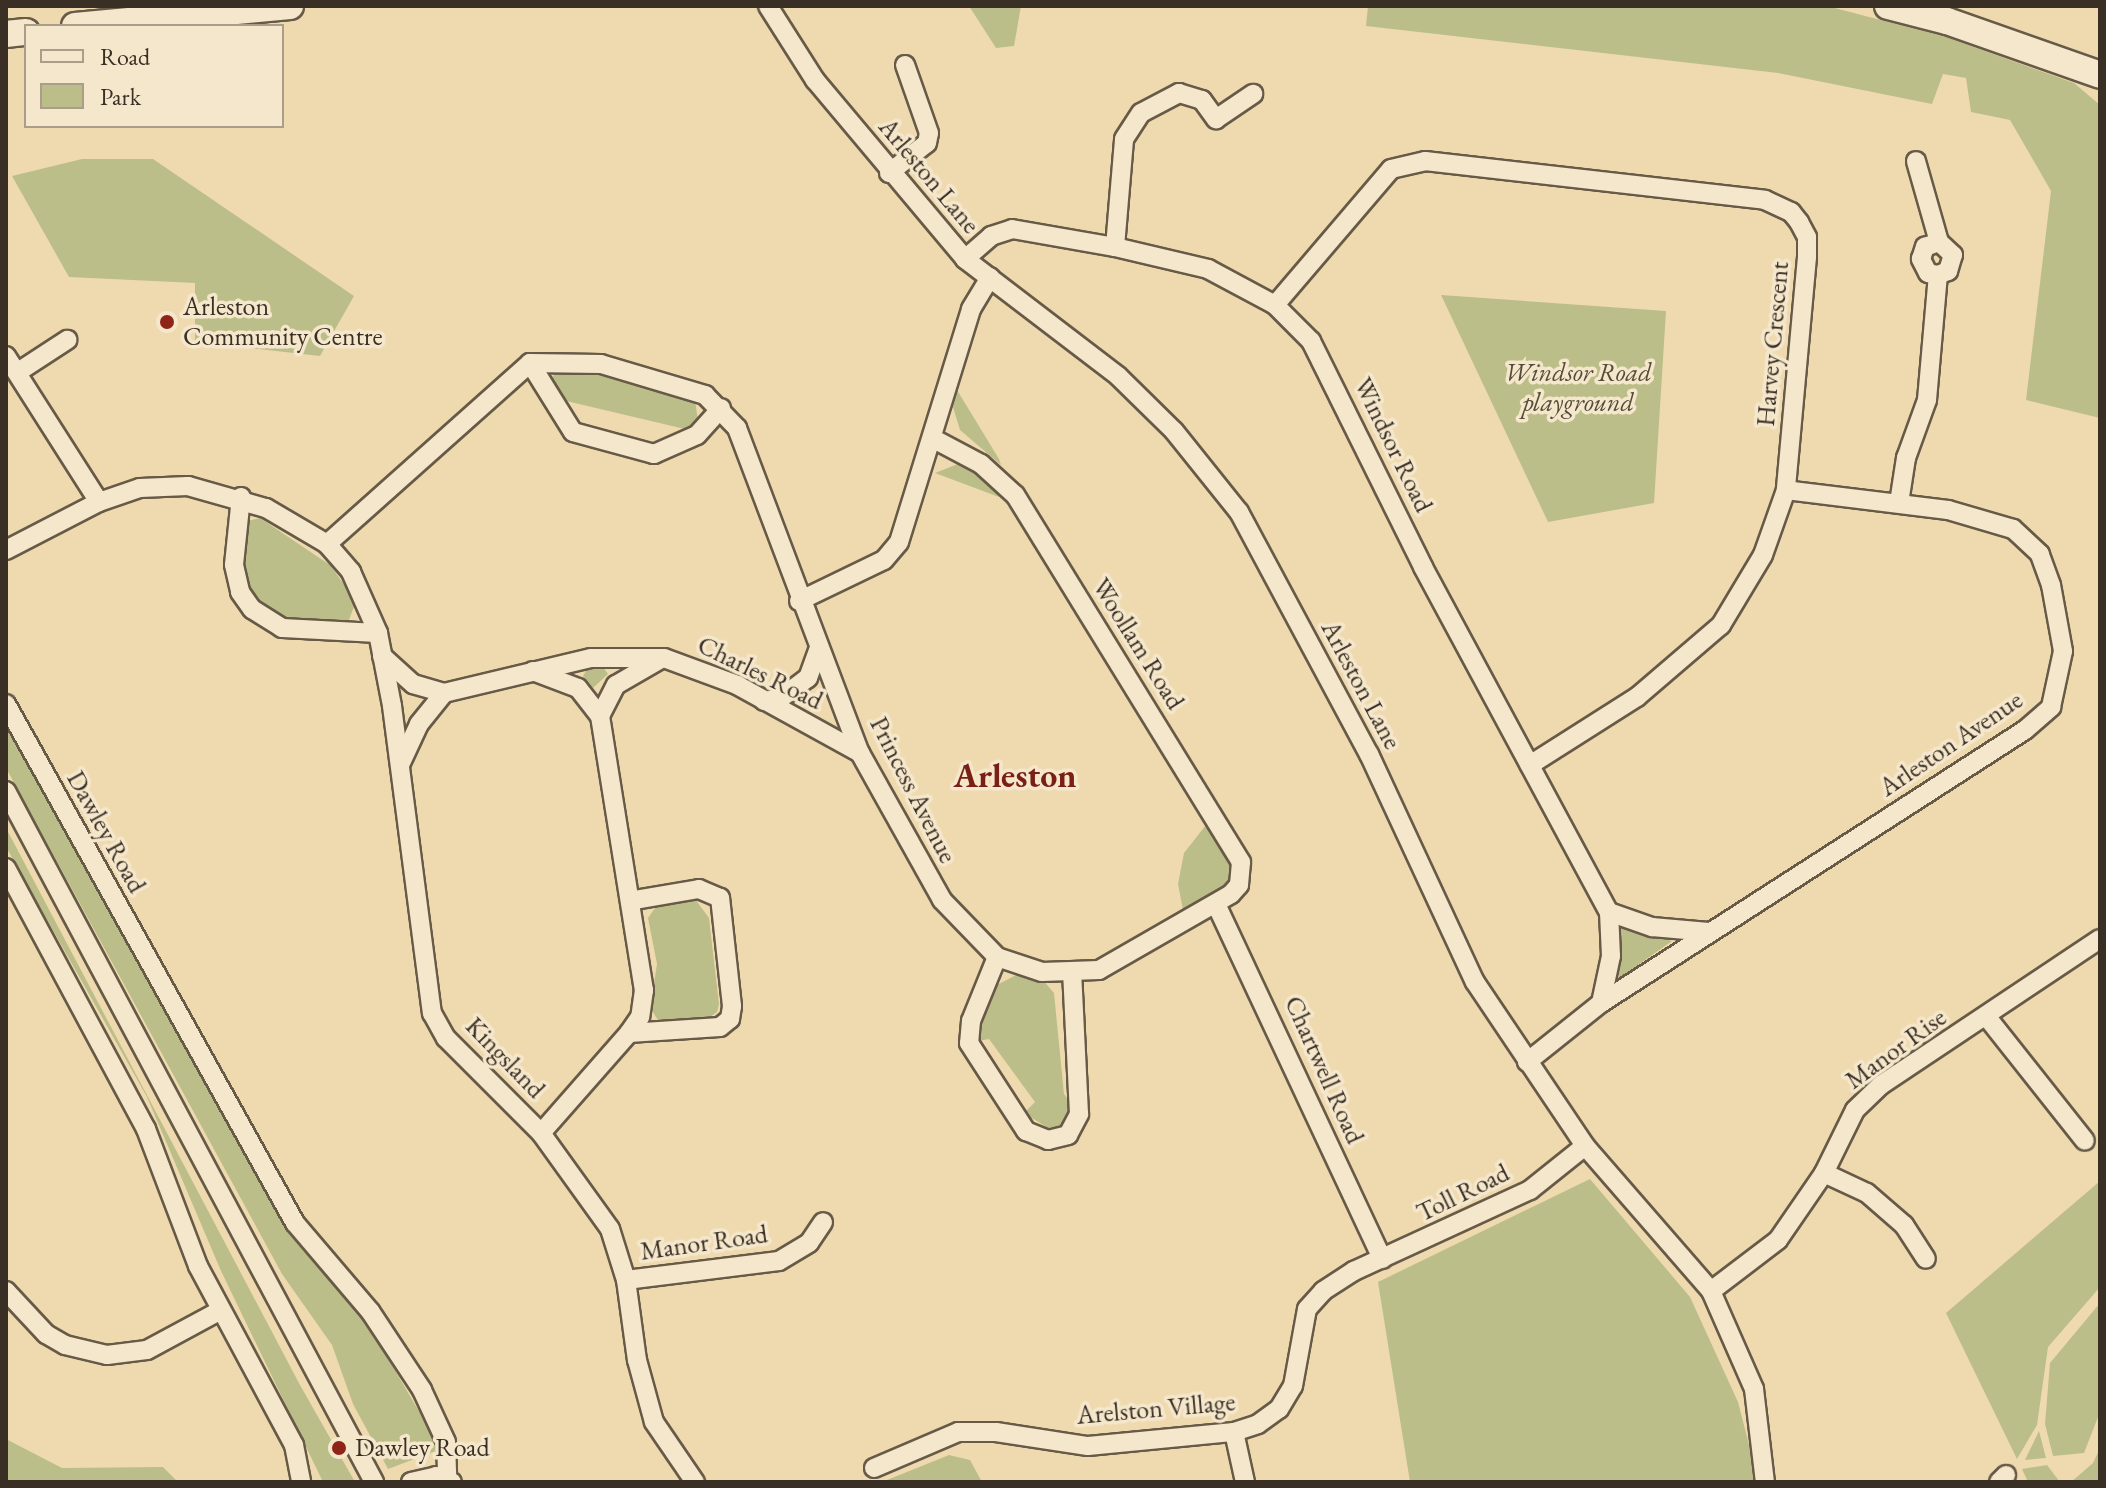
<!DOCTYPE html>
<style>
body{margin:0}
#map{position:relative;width:2106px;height:1488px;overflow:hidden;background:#efdab0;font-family:"EB Garamond",serif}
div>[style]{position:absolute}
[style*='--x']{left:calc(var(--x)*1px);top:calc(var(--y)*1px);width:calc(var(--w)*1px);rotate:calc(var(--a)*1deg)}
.green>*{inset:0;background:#bcbe89}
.roads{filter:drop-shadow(2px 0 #675a47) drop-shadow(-2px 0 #675a47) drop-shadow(0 2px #675a47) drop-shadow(0 -2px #675a47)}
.minor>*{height:18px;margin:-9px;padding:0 9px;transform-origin:9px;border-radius:9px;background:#f5e7cc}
.secondary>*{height:26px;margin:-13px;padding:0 13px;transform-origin:13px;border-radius:13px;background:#f5e7cc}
.dots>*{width:22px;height:22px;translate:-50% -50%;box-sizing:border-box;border:4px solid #f5e7cc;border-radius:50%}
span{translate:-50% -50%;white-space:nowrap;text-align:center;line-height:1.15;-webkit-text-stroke:7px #f5e7cc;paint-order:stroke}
.street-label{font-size:26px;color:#3a2f24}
.poi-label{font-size:26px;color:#3a2f24}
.left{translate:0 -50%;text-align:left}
.park-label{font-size:26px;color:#544c38;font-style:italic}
.district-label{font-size:34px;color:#7a1f14;font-weight:700}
.frame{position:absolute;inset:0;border:8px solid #3a2f24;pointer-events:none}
.legend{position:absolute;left:24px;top:24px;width:260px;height:104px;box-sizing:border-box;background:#f5e7cc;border:2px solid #aa9d89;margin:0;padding:10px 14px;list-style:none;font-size:24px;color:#3a2f24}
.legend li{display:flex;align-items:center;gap:16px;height:40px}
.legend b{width:40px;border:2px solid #aa9d89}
</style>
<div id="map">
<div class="green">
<i style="clip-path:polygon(969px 6px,1021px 6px,1014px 46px,996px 48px)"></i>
<i style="clip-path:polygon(1368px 6px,1827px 6px,1946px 37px,2074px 83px,2100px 105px,2100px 418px,2026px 400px,2051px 191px,2010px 120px,1971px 112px,1966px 78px,1943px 74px,1932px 104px,1778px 73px,1366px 26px)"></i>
<i style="clip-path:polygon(82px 159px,153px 159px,354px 296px,320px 356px,195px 342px,195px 283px,69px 277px,12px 176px)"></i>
<i style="clip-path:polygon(1441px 295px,1666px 311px,1654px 503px,1548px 522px)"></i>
<i style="clip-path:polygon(578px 366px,695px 400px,698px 421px,689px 430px,562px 400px,552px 377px,560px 369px)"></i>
<i style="clip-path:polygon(957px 390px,999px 459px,1001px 465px,960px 430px,953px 407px)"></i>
<i style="clip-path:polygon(958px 464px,983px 473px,999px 497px,935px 473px)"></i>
<i style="clip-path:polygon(260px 518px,330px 565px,356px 601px,349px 620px,291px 623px,266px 610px,251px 593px,242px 559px,247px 521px)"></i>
<i style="clip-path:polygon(603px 667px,608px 674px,593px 688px,583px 676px,587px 669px)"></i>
<i style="clip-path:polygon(6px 712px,281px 1217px,348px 1290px,441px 1449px,388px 1469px,353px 1404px,332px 1345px,282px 1274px,6px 768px)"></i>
<i style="clip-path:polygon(1206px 825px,1231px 863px,1232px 875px,1225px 886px,1183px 910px,1178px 884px,1184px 853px)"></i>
<i style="clip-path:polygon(6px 828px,300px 1385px,355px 1482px,323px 1482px,221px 1271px,147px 1097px,6px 847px)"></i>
<i style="clip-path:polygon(682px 897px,695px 899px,709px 918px,719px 1004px,717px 1012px,703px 1022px,660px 1023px,650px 1008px,657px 964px,648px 918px,660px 901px)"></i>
<i style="clip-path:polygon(1621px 926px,1672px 941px,1618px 979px,1621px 952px)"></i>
<i style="clip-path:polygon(1018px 974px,1042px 979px,1054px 993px,1064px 1094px,1071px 1103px,1061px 1126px,1048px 1128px,1024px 1113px,1035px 1102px,989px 1039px,978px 1041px,991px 988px)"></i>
<i style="clip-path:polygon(1590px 1179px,1690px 1297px,1738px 1402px,1756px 1472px,1753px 1482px,1410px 1482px,1378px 1282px)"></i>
<i style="clip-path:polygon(2100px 1181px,2100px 1287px,2048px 1347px,2037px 1425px,2017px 1459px,1946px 1313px)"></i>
<i style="clip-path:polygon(2100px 1303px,2100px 1412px,2084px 1453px,2053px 1456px,2045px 1424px,2050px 1363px)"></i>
<i style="clip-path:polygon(2039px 1431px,2046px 1458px,2025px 1460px)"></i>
<i style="clip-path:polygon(6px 1439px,62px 1468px,163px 1467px,178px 1482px,6px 1482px)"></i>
<i style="clip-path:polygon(2100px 1448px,2100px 1482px,2071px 1482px,2093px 1463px)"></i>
<i style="clip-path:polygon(949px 1455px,970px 1460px,982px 1482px,882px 1482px)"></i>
<i style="clip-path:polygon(2047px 1465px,2060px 1482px,2028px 1482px,2022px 1469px)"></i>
</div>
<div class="roads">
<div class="minor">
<i style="--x:768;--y:6;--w:88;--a:57.6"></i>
<i style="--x:815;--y:80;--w:234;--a:50"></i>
<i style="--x:965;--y:259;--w:193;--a:37.4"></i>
<i style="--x:1118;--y:376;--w:78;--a:44.5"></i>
<i style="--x:1174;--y:431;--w:104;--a:51.3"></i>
<i style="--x:1239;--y:512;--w:275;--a:61.8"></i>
<i style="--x:1369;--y:754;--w:251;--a:65.1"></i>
<i style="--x:1475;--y:982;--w:197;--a:56.1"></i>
<i style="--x:1585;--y:1146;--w:192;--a:49"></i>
<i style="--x:1711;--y:1291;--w:107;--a:66.3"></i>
<i style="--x:1754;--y:1389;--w:94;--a:83.3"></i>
<i style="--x:889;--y:173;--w:48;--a:-38.3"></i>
<i style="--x:927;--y:143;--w:10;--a:-79"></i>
<i style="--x:929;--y:133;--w:72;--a:-109.4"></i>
<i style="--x:1115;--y:247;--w:108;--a:-85.2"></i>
<i style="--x:1124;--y:139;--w:31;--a:-57"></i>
<i style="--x:1141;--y:113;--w:43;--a:-27.8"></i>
<i style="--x:1179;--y:93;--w:24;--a:17"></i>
<i style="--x:1202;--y:100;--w:24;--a:54"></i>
<i style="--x:1216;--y:119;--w:45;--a:-34"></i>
<i style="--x:965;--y:259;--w:35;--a:-41"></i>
<i style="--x:991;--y:236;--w:22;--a:-18"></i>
<i style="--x:1012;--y:229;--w:105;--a:9.9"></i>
<i style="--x:1115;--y:247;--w:96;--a:13.3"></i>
<i style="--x:1208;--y:269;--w:76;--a:28.2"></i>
<i style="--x:1275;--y:305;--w:51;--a:45"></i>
<i style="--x:1311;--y:341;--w:252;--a:63.6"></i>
<i style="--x:1423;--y:567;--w:392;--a:61.7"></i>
<i style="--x:1609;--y:912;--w:44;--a:87.4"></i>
<i style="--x:1611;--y:956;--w:48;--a:102"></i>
<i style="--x:1938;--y:275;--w:10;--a:-169"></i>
<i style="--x:1928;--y:273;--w:16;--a:-117"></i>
<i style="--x:1921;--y:259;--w:13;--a:-72"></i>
<i style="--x:1925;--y:247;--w:15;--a:-20"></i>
<i style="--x:1275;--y:305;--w:179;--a:-49.5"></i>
<i style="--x:1391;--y:169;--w:35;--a:-13"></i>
<i style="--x:1425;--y:161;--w:342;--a:6.5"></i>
<i style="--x:1765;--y:200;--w:29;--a:25"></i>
<i style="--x:1791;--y:212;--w:13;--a:51"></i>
<i style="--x:1799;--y:222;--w:17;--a:62"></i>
<i style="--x:1807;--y:237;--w:20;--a:90"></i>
<i style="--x:1807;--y:257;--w:234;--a:95.2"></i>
<i style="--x:1786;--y:490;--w:69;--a:109.5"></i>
<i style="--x:1763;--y:555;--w:82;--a:121"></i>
<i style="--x:1721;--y:625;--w:111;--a:139.4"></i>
<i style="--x:1637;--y:697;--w:127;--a:147.6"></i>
<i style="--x:6;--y:356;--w:173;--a:57.5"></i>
<i style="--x:530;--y:363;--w:81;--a:58.1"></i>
<i style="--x:573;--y:432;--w:84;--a:15.2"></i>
<i style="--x:654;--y:454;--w:47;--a:-23.8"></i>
<i style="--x:697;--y:435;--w:36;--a:-48"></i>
<i style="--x:18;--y:372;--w:59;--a:-33.1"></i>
<i style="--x:241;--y:497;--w:68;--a:95.9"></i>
<i style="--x:234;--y:565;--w:28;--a:77"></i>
<i style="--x:240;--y:592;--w:21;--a:55"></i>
<i style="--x:252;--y:609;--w:36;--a:32"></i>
<i style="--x:282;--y:628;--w:96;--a:3"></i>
<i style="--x:1899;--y:503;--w:46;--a:-81.2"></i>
<i style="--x:1906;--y:458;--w:62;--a:-70.1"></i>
<i style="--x:1927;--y:400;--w:125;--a:-85"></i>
<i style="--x:1938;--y:275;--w:11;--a:-22"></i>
<i style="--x:1948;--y:271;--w:17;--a:-73"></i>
<i style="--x:1953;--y:255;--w:19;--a:-137"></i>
<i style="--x:1939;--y:242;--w:84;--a:-105.9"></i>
<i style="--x:327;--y:544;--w:272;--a:-41.7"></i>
<i style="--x:530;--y:363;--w:71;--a:0.8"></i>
<i style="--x:601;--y:364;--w:109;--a:16.6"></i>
<i style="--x:705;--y:395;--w:46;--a:45.9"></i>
<i style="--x:737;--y:428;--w:347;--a:69.3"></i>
<i style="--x:860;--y:753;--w:168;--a:60.8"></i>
<i style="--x:942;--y:900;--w:79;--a:46"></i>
<i style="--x:997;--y:957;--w:47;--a:18.4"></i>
<i style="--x:1042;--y:972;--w:57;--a:-2"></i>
<i style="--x:1099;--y:970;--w:152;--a:-29.9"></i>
<i style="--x:1231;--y:894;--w:12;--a:-48"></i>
<i style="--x:1239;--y:885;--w:23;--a:-85"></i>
<i style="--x:1241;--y:862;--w:431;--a:-121.6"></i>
<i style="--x:1015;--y:495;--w:46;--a:-137.6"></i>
<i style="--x:981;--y:464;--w:55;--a:-152"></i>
<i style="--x:6;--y:550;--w:105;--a:-27.3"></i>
<i style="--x:99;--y:502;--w:43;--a:-18.9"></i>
<i style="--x:140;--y:488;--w:48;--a:-2.4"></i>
<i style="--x:188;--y:486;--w:81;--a:15.8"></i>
<i style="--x:266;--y:508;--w:71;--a:30.5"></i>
<i style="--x:327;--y:544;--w:37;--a:49"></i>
<i style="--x:351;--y:572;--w:67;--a:66.1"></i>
<i style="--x:378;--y:633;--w:74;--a:79.1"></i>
<i style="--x:392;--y:706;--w:310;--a:82.6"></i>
<i style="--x:432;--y:1013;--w:29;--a:61"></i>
<i style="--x:446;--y:1038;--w:134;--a:45"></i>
<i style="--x:541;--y:1133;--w:118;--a:54.3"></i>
<i style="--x:610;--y:1229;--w:53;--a:72.6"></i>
<i style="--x:626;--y:1280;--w:81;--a:82.2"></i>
<i style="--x:637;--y:1360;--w:64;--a:74.7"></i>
<i style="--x:654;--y:1422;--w:73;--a:55.7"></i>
<i style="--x:799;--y:601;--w:94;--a:-25.8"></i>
<i style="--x:884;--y:560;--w:23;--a:-50"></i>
<i style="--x:899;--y:542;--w:244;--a:-72.8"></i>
<i style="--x:971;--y:309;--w:37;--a:-59"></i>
<i style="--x:382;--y:656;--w:42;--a:42.1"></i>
<i style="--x:413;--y:684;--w:32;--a:16"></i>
<i style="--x:444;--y:693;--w:151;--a:-13.4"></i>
<i style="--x:591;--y:658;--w:73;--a:0"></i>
<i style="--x:664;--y:658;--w:78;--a:20.3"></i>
<i style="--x:737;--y:685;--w:141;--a:28.9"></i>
<i style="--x:533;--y:671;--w:48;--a:20.7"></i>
<i style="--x:578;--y:688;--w:36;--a:52"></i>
<i style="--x:600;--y:716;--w:278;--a:80.9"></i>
<i style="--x:644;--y:990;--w:27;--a:98"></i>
<i style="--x:640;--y:1017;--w:19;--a:125"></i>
<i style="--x:629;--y:1033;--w:133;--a:131.3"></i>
<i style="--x:764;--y:701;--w:17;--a:-10"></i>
<i style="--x:781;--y:698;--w:34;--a:-37"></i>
<i style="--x:808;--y:678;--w:32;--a:-70"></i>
<i style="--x:6;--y:704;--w:594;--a:60.89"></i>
<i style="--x:295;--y:1223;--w:116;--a:49.6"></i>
<i style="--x:370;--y:1311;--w:95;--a:56.6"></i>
<i style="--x:422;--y:1390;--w:57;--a:65.2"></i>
<i style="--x:446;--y:1442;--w:35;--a:88"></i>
<i style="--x:600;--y:716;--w:35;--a:-63"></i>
<i style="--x:616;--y:685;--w:50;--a:-30.2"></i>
<i style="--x:400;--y:765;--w:45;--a:-65.1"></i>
<i style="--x:419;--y:724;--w:40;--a:-51"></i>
<i style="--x:6;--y:791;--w:783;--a:61.96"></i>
<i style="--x:6;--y:868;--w:296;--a:61.8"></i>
<i style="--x:146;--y:1129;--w:147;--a:69.2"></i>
<i style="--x:198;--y:1266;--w:203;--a:61.8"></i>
<i style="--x:294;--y:1445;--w:38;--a:79"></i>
<i style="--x:1216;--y:904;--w:392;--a:64.9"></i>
<i style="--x:1609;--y:912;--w:46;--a:19.2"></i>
<i style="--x:1652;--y:927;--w:57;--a:5"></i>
<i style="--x:997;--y:957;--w:69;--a:112.1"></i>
<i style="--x:971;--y:1021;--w:22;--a:95"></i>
<i style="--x:969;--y:1043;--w:105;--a:57.1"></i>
<i style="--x:1026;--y:1131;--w:24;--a:22"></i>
<i style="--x:1048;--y:1140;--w:21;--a:-14"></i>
<i style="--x:1068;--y:1135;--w:24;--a:-62"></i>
<i style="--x:1079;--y:1114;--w:141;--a:-92.8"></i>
<i style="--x:1986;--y:1016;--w:159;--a:51.6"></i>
<i style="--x:629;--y:1033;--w:91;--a:-3.8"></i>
<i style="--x:720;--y:1027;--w:13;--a:-39"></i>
<i style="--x:730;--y:1019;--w:13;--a:-81"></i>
<i style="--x:732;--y:1006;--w:109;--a:-96.3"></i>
<i style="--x:720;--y:898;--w:23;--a:-157"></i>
<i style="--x:699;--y:889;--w:66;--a:170.4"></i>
<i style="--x:1527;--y:1062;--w:95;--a:-38.6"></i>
<i style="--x:1601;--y:1003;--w:504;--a:-32.78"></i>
<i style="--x:2025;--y:730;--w:35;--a:-41"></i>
<i style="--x:2051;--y:707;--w:57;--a:-77.9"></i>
<i style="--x:2063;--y:651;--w:67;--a:-100.3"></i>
<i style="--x:2051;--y:585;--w:33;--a:-110"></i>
<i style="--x:2040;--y:554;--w:37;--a:-137"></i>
<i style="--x:2013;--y:529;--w:68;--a:-163.7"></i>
<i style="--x:1948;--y:510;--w:163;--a:-173"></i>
<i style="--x:1824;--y:1173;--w:47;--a:24.9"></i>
<i style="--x:1867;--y:1193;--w:49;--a:40.9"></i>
<i style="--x:1904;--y:1225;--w:40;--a:57.1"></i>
<i style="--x:626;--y:1280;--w:154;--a:-7.1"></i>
<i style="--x:779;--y:1261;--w:35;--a:-31"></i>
<i style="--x:809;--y:1243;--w:25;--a:-56"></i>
<i style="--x:6;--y:1291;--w:59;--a:47.1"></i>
<i style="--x:46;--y:1334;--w:22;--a:30"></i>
<i style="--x:65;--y:1345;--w:43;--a:13.4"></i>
<i style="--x:107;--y:1355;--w:40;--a:-7.1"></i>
<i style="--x:147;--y:1350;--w:84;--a:-28.4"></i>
<i style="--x:1711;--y:1291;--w:84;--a:-37.3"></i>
<i style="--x:1778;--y:1240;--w:81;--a:-55.5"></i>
<i style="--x:1824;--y:1173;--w:70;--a:-63.8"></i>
<i style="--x:1855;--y:1110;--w:36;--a:-44"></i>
<i style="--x:1881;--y:1085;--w:263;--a:-33.7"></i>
<i style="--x:1234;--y:1432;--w:51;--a:77.6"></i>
<i style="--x:874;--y:1468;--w:91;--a:-23.2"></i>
<i style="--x:958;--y:1432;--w:38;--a:0"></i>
<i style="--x:996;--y:1432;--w:93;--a:8.7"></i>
<i style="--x:1088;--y:1446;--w:147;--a:-5.5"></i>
<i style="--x:1234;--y:1432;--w:25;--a:-18"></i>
<i style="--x:1258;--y:1424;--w:26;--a:-36"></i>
<i style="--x:1279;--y:1409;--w:27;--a:-59"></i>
<i style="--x:1293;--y:1386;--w:78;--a:-79.7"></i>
<i style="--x:1307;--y:1309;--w:24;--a:-48"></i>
<i style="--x:1323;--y:1291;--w:37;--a:-33"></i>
<i style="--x:1354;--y:1271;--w:194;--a:-24.7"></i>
<i style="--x:1530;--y:1190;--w:70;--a:-38.7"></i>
<i style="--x:411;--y:1482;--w:26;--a:-13"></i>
<i style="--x:436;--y:1476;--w:17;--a:21"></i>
<i style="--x:1999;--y:1482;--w:10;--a:-45"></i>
</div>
<div class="secondary">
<i style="--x:1888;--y:6;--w:61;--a:14.3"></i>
<i style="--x:1947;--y:21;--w:162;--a:19.4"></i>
<i style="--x:75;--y:26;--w:216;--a:-5.3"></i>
<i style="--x:6;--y:34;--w:20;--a:-6"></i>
</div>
</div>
<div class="dots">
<i style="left:167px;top:322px;background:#8f2418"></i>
<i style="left:339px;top:1448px;background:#8f2418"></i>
</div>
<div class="street-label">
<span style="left:929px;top:176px;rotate:50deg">Arleston Lane</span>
<span style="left:1773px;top:344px;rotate:-85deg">Harvey Crescent</span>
<span style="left:1393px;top:445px;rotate:64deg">Windsor Road</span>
<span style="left:1138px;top:644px;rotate:58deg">Woollam Road</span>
<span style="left:760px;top:673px;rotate:26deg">Charles Road</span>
<span style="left:1361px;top:685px;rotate:62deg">Arleston Lane</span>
<span style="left:1951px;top:744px;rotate:-34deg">Arleston Avenue</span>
<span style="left:913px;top:790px;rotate:63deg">Princess Avenue</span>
<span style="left:106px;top:832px;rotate:61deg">Dawley Road</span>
<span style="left:1896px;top:1049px;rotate:-36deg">Manor Rise</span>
<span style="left:505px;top:1058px;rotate:46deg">Kingsland</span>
<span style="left:1324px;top:1070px;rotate:66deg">Chartwell Road</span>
<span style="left:1463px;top:1193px;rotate:-26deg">Toll Road</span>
<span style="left:704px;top:1243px;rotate:-8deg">Manor Road</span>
<span style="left:1156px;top:1409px;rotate:-5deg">Arelston Village</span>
</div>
<div class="poi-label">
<span class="left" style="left:183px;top:322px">Arleston<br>Community Centre</span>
<span class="left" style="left:355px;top:1448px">Dawley Road</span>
</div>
<div class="park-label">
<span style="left:1578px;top:388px">Windsor Road<br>playground</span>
</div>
<div class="district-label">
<span style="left:1015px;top:776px">Arleston</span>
</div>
<div class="frame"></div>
<ul class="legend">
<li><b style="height:10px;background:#f5e7cc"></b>Road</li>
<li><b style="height:22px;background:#bcbe89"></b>Park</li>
</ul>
</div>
